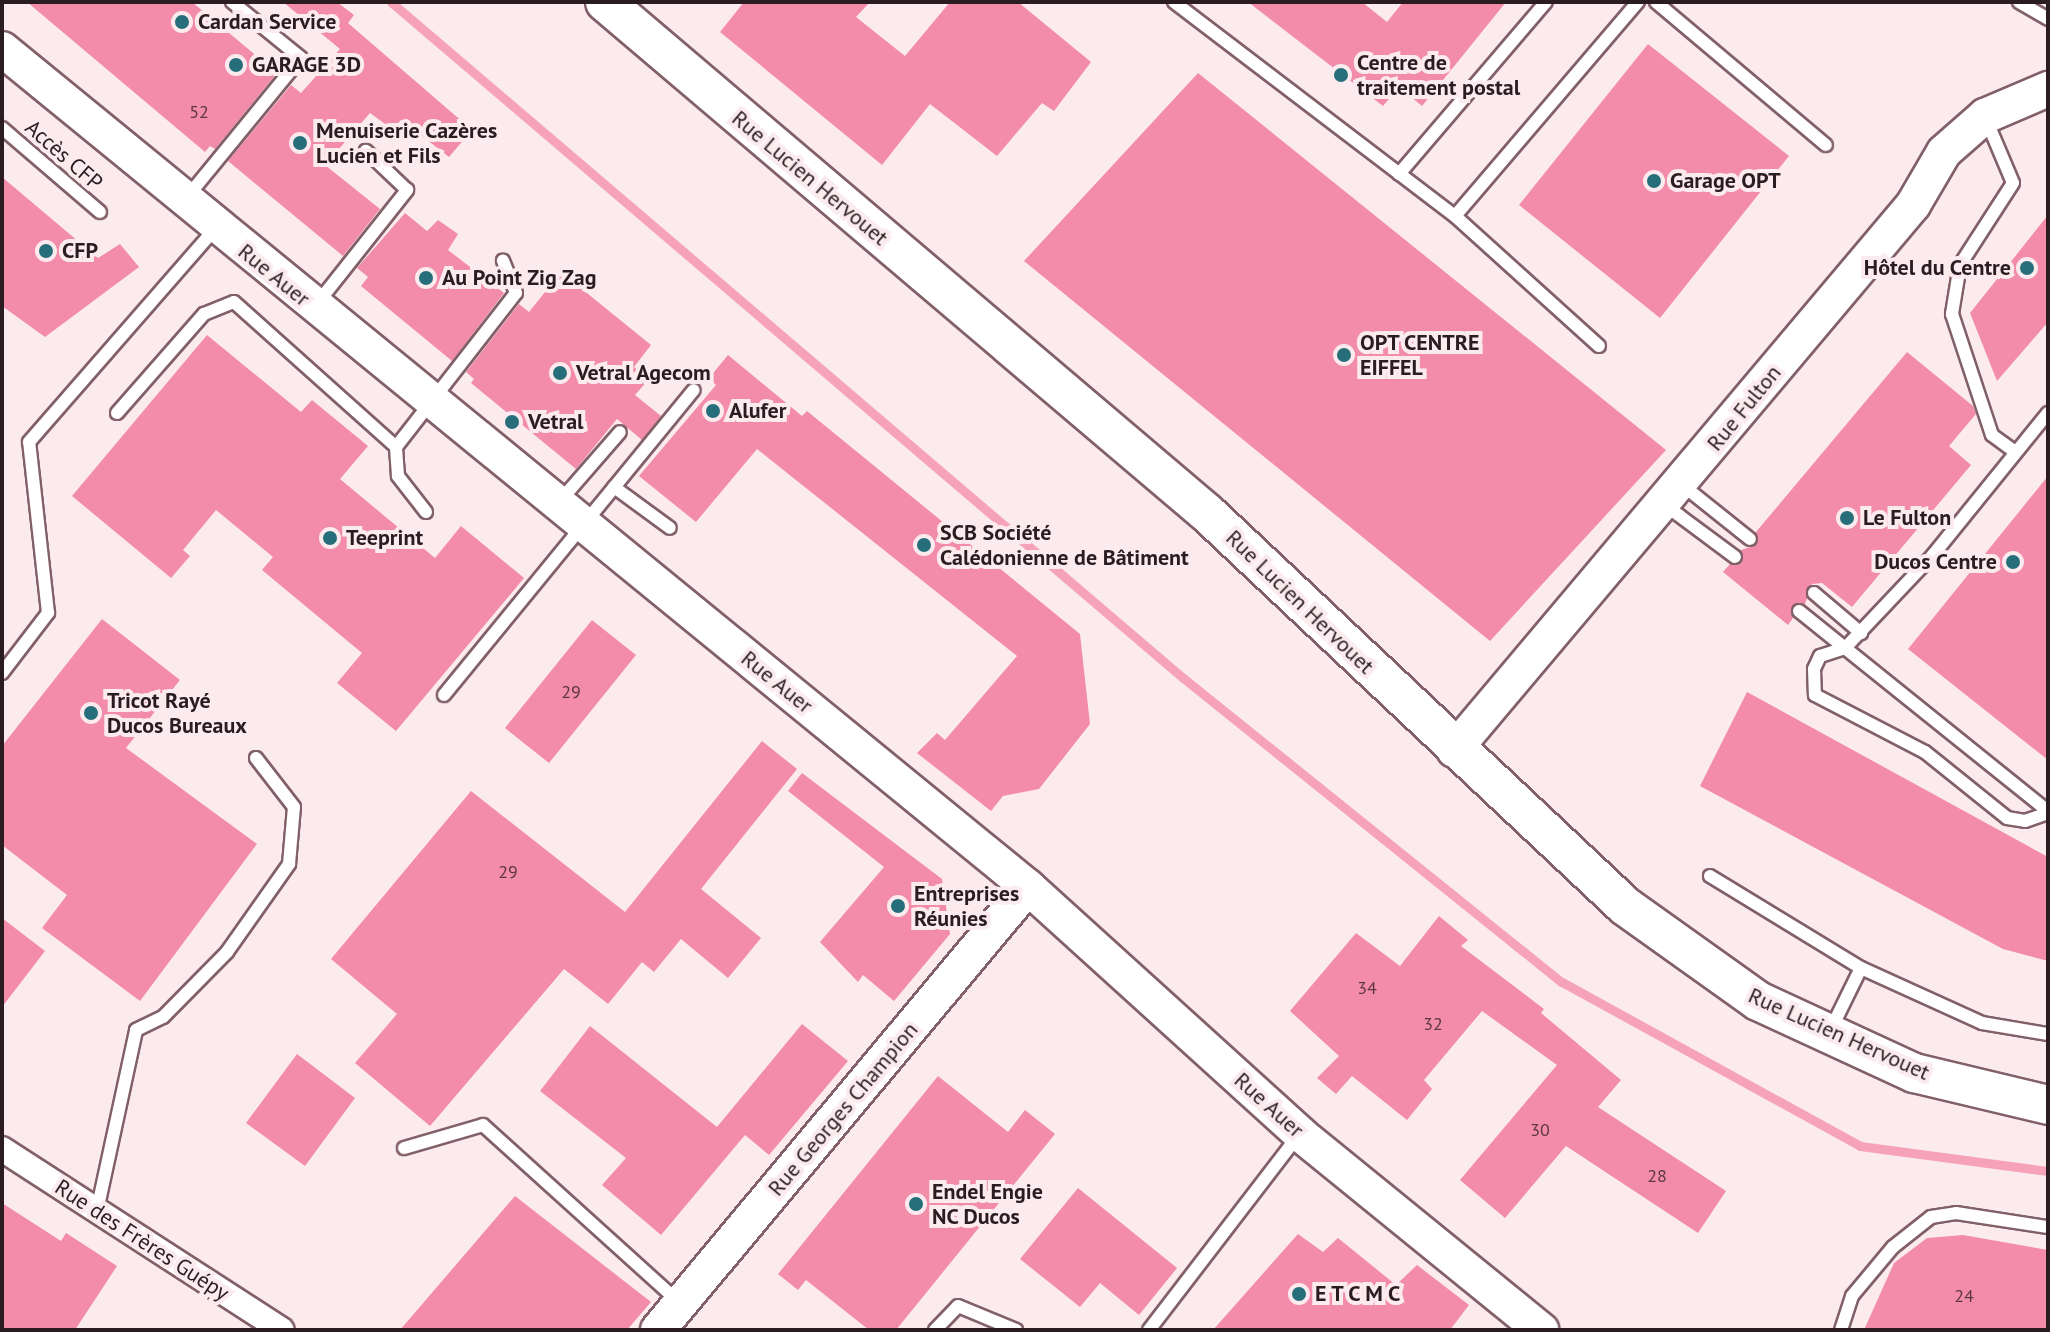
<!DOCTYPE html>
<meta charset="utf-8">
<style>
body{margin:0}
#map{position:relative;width:2050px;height:1332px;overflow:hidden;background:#fbebef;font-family:"PT Sans",sans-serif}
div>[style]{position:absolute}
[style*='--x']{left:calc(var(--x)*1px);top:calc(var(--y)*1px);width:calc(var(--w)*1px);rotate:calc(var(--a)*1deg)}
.stream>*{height:9px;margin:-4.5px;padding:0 4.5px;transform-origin:4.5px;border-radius:4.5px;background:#f6a3b9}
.building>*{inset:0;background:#f38caa}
.roads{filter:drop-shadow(2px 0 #826069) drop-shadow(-2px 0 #826069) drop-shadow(0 2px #826069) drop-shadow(0 -2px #826069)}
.lane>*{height:12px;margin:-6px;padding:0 6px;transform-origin:6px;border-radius:6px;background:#fff}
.street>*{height:24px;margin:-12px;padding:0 12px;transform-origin:12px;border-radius:12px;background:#fff}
.secondary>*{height:34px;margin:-17px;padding:0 17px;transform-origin:17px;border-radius:17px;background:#fff}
.primary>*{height:38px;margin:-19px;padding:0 19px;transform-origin:19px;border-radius:19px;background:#fff}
.dots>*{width:22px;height:22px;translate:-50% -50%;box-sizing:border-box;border:4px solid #fbebef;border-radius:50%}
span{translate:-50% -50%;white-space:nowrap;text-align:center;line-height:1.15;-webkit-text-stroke:8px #fbebef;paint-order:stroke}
.number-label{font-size:18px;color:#5c3842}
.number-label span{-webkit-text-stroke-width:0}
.poi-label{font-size:22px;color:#2a1c20;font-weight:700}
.left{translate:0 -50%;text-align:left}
.right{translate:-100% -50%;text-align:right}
.street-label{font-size:22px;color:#2a1c20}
.frame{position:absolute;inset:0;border:4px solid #2a1c20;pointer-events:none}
</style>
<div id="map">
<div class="stream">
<i style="--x:391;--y:2;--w:1040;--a:40.48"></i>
<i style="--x:1182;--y:677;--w:487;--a:38.8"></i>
<i style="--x:1562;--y:982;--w:340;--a:28.8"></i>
<i style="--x:1860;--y:1146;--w:190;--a:7.6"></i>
</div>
<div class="building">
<i style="clip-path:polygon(27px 2px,192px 2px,277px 73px,215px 149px,210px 146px,205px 152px)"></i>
<i style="clip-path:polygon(283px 2px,337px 2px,354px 15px,348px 23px,472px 130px,449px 157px,401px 120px,392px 129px,370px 113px,325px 165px,380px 209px,343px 256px,228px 161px,291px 85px,301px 93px,340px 49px)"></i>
<i style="clip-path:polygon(744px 2px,870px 2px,856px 17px,905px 56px,950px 2px,1018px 2px,1091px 62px,1054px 111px,1042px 103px,997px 156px,930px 104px,882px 165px,720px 32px)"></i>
<i style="clip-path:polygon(1248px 2px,1362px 2px,1387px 22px,1403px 2px,1506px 2px,1422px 106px,1399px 87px,1383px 106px)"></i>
<i style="clip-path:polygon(1648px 44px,1789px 156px,1660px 318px,1519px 205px)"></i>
<i style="clip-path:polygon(1198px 73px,1666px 450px,1490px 641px,1024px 261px)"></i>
<i style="clip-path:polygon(2px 177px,98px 258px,120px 244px,139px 267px,45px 337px,2px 306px)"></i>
<i style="clip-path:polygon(405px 213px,427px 231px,438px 220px,458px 234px,448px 250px,504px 293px,452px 361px,361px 286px,368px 277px,357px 268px)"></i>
<i style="clip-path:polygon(2048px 215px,2048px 322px,1997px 381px,1970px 313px)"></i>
<i style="clip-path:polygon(561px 272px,651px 345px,634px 367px,649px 379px,635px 395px,661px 416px,642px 440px,617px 419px,576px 469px,471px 383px,474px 379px,466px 372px,519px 304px,529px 312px)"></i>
<i style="clip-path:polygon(207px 335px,301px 412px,312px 400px,368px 446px,340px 479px,435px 558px,461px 526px,524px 578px,396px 731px,337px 683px,362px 653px,262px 570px,273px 557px,216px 510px,183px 550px,190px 556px,171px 578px,72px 496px)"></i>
<i style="clip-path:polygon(1907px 352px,1973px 406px,1976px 414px,1949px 446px,1971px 465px,1852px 607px,1822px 583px,1812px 584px,1805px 604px,1792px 606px,1793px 618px,1788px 625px,1723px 572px,1730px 564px,1742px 563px,1741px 550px,1756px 545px,1756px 532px)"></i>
<i style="clip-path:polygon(728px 355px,802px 416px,807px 411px,1080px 634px,1090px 724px,1039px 789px,1003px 796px,991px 811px,917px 753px,937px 733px,945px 740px,1017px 656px,757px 449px,696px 522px,639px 476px,716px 385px,709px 378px)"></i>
<i style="clip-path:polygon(2048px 476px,2048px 760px,1908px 649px)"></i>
<i style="clip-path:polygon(102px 619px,180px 680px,126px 748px,257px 844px,140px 1001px,42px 928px,67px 895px,2px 845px,2px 746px)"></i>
<i style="clip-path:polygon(592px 620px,636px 655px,549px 763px,505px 728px)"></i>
<i style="clip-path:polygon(1747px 692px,2048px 857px,2048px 961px,2003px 949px,1700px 786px)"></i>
<i style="clip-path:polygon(762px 741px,797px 769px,701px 889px,761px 938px,728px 978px,681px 939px,654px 972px,642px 962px,608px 1004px,564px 969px,430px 1126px,355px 1063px,397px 1014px,331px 959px,471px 791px,625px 912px)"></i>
<i style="clip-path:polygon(802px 773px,942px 879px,950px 934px,894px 1001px,863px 975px,858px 982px,820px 942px,884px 867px,788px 791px)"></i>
<i style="clip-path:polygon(1439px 916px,1468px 940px,1461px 946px,1544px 1009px,1541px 1013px,1621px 1080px,1598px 1107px,1726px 1191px,1698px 1233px,1566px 1146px,1505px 1218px,1460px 1180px,1557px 1065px,1482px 1011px,1424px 1080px,1432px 1089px,1407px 1120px,1352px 1076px,1336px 1094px,1317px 1078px,1339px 1056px,1290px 1011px,1356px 933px,1400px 966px)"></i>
<i style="clip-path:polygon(2px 918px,45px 951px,2px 1007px)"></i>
<i style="clip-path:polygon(802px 1024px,848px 1061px,769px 1155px,745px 1135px,661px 1235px,602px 1185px,626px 1158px,540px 1091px,590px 1026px,717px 1127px)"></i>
<i style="clip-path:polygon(297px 1054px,355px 1098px,305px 1166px,246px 1123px)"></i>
<i style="clip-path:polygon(938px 1076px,1008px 1132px,1025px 1110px,1055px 1134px,896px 1330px,869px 1330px,806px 1280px,798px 1290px,778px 1274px)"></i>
<i style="clip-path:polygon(1078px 1188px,1177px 1268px,1139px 1315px,1100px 1283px,1080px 1307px,1020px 1259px)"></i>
<i style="clip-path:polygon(515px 1196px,651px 1302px,627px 1330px,400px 1330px)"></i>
<i style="clip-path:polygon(2px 1203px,61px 1241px,66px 1233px,117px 1266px,75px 1330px,2px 1330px)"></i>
<i style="clip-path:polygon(1298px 1234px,1323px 1252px,1338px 1238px,1396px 1285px,1417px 1265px,1469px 1305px,1450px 1330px,1213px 1330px)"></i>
<i style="clip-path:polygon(1963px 1235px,2048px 1250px,2048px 1330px,1864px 1330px,1894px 1263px,1927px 1238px)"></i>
</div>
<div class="roads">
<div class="lane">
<i style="--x:1174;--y:2;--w:353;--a:37.3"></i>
<i style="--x:1455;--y:216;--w:194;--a:42.1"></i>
<i style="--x:1656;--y:2;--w:222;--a:40.1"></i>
<i style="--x:2019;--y:2;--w:34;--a:30"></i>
<i style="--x:1986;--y:119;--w:69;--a:67.1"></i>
<i style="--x:2013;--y:183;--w:98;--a:122.9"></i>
<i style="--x:1960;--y:265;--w:50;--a:99.3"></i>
<i style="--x:1952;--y:314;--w:127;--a:71.7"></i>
<i style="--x:1992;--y:435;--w:29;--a:36"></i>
<i style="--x:2;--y:128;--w:129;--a:40.6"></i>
<i style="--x:1399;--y:174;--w:226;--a:-49.5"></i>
<i style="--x:188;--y:196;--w:178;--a:-50.7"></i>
<i style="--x:301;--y:58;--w:89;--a:-140.9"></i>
<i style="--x:1455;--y:216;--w:282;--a:-49.5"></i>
<i style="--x:316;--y:305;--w:147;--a:-51.6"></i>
<i style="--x:407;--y:190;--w:57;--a:-136.4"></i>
<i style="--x:117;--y:413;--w:132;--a:-48.7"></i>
<i style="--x:204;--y:314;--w:32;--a:-22"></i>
<i style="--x:234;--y:302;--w:217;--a:41.8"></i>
<i style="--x:2048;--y:413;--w:183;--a:129"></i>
<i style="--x:1933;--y:555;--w:128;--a:133.4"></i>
<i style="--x:1845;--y:648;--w:260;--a:38.8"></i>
<i style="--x:1681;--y:484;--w:88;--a:38.6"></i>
<i style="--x:614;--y:487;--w:69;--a:36.2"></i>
<i style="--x:560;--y:501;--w:91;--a:-49"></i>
<i style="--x:1665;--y:505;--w:87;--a:36.6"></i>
<i style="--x:426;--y:512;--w:46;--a:-127.9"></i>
<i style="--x:398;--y:476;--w:29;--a:-94"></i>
<i style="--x:396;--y:447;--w:195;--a:-52.1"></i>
<i style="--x:516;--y:293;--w:35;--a:-112"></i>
<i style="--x:1814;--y:593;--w:62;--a:40.4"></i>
<i style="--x:1799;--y:611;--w:59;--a:38.8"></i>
<i style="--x:1845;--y:648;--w:26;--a:162"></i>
<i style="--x:1820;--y:656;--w:14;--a:115"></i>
<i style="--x:1814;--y:669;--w:26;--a:88"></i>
<i style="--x:1815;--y:695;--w:124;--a:27.4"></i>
<i style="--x:1925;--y:752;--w:105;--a:38.8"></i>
<i style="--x:2007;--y:818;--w:18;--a:9"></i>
<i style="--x:2025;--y:821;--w:24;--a:-19"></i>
<i style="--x:2;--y:673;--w:76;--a:-52.5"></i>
<i style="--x:48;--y:613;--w:172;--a:-96.3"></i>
<i style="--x:29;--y:442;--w:284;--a:-48.9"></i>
<i style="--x:444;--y:695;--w:394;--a:-50.7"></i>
<i style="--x:1710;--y:876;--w:177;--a:31.4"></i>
<i style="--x:1830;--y:1031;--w:70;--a:-63.8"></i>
<i style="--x:1861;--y:968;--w:133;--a:24.4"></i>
<i style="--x:1982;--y:1023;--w:67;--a:9.5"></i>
<i style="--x:404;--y:1148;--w:82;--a:-16.2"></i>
<i style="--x:483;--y:1125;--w:263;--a:42.1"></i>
<i style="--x:97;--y:1211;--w:185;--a:-77.8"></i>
<i style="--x:136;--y:1030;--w:30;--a:-26"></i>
<i style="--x:163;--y:1017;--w:91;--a:-45.4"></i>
<i style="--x:227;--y:952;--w:108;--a:-54.8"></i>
<i style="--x:289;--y:864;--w:57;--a:-85"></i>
<i style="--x:294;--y:807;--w:62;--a:-127.8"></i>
<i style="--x:935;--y:1330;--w:33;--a:-46"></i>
<i style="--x:958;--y:1306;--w:63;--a:22.5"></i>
<i style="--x:1149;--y:1330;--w:245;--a:-52.5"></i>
<i style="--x:1841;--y:1330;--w:36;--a:-72"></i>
<i style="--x:1852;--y:1296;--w:64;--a:-50.1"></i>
<i style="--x:1893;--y:1247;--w:48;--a:-38.3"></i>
<i style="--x:1931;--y:1217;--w:25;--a:-9"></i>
<i style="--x:1956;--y:1213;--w:93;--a:8.7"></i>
</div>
<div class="street">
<i style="--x:2;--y:1149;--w:333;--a:32.9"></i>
</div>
<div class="secondary">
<i style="--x:2;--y:49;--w:1325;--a:39.24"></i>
<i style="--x:1028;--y:887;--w:367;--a:42.2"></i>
<i style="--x:1300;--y:1134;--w:311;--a:39.1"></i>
<i style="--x:1454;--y:750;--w:713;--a:-49.9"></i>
<i style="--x:1913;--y:205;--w:61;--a:-59.7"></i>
<i style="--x:1944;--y:152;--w:55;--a:-41.3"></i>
<i style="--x:1985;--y:116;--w:69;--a:-23.2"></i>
<i style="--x:658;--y:1330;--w:577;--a:-50.13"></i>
</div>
<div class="primary">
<i style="--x:605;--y:2;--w:790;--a:40.33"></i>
<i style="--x:1207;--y:513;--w:574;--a:43.23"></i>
<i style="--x:1625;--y:906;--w:163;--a:35.5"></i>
<i style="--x:1758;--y:1001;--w:172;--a:24.8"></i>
<i style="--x:1914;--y:1073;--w:138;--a:13.4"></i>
</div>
</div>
<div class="dots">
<i style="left:182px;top:22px;background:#276e7b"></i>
<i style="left:236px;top:65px;background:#276e7b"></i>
<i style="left:1341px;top:75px;background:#276e7b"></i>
<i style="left:300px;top:143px;background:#276e7b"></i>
<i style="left:1654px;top:181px;background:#276e7b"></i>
<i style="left:46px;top:251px;background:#276e7b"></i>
<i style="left:2027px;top:268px;background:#276e7b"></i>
<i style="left:426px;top:278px;background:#276e7b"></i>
<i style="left:1344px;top:355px;background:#276e7b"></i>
<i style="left:560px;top:373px;background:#276e7b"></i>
<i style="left:713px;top:411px;background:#276e7b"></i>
<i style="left:512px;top:422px;background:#276e7b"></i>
<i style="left:1847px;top:518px;background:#276e7b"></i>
<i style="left:330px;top:538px;background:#276e7b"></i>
<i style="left:924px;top:545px;background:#276e7b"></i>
<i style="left:2013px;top:562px;background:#276e7b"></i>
<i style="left:91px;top:713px;background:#276e7b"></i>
<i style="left:898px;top:906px;background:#276e7b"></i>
<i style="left:916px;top:1204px;background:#276e7b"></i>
<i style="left:1299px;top:1294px;background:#276e7b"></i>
</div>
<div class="number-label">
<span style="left:199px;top:112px">52</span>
<span style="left:571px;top:692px">29</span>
<span style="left:508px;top:872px">29</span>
<span style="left:1367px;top:988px">34</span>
<span style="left:1433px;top:1024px">32</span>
<span style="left:1540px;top:1130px">30</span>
<span style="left:1657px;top:1176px">28</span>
<span style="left:1964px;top:1296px">24</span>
</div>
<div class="poi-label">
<span class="left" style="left:198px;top:22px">Cardan Service</span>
<span class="left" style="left:1357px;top:75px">Centre de<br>traitement postal</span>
<span class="left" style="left:252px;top:65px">GARAGE 3D</span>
<span class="left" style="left:316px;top:143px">Menuiserie Cazères<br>Lucien et Fils</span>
<span class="left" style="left:1670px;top:181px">Garage OPT</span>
<span class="left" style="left:62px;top:251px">CFP</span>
<span class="right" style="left:2011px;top:268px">Hôtel du Centre</span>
<span class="left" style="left:442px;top:278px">Au Point Zig Zag</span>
<span class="left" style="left:1360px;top:355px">OPT CENTRE<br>EIFFEL</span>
<span class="left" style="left:576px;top:373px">Vetral Agecom</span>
<span class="left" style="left:729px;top:411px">Alufer</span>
<span class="left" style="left:528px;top:422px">Vetral</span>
<span class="left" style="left:1863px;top:518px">Le Fulton</span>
<span class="left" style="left:940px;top:545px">SCB Société<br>Calédonienne de Bâtiment</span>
<span class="left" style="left:346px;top:538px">Teeprint</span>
<span class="right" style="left:1997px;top:562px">Ducos Centre</span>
<span class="left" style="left:107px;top:713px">Tricot Rayé<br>Ducos Bureaux</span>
<span class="left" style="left:914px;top:906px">Entreprises<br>Réunies</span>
<span class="left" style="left:932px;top:1204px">Endel Engie<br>NC Ducos</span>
<span class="left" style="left:1315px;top:1294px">E T C M C</span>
</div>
<div class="street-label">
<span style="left:64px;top:155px;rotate:41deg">Accès CFP</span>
<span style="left:810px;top:178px;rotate:40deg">Rue Lucien Hervouet</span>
<span style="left:274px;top:275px;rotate:39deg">Rue Auer</span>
<span style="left:1744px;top:408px;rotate:-51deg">Rue Fulton</span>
<span style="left:1300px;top:602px;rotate:44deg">Rue Lucien Hervouet</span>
<span style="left:777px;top:682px;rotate:39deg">Rue Auer</span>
<span style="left:1839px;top:1034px;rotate:24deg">Rue Lucien Hervouet</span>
<span style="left:1269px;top:1105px;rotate:42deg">Rue Auer</span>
<span style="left:843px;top:1109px;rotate:-50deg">Rue Georges Champion</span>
<span style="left:142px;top:1240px;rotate:33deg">Rue des Frères Guépy</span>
</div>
<div class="frame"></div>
</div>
